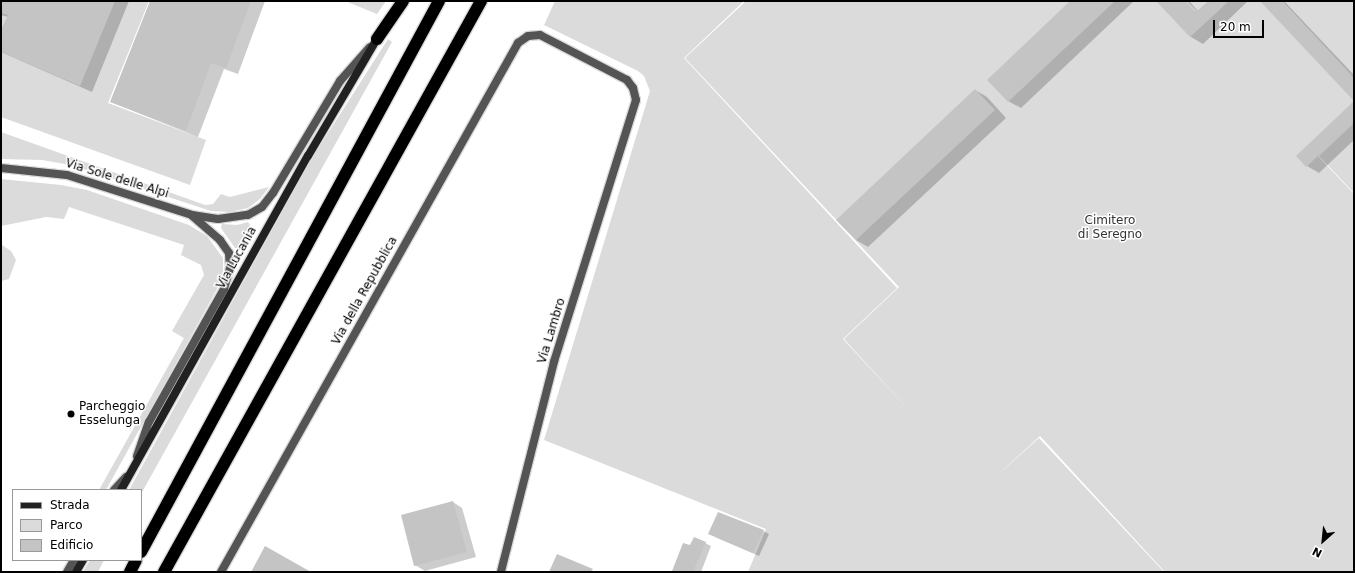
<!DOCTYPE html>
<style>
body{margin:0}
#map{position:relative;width:1355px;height:573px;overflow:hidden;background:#fff;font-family:"DejaVu Sans",sans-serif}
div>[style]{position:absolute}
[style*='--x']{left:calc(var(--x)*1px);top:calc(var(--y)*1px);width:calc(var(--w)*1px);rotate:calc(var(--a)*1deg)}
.green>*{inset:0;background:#dbdbdb}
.shadow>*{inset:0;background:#0003}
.building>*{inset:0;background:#c4c4c4}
.roads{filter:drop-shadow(1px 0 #dbdbdb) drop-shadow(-1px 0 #dbdbdb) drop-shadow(0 1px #dbdbdb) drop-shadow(0 -1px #dbdbdb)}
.street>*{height:8px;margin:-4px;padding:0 4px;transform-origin:4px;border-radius:4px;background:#545454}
.secondary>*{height:8px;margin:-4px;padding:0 4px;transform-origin:4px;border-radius:4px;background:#212121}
.highway>*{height:12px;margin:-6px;padding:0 6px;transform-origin:6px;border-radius:6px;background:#000}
.dots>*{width:11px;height:11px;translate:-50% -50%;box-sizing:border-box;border:2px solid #fff;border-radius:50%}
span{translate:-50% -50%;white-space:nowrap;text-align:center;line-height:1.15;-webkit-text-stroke:3px #fff;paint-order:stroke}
.street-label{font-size:12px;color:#000}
.park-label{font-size:12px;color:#323232}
.poi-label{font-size:12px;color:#000}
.left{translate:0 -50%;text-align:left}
.frame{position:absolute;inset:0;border:2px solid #000;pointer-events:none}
.legend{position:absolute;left:12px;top:489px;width:130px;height:72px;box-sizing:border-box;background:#fff;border:1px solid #999;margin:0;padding:5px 7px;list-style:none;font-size:12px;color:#000}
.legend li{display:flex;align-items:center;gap:8px;height:20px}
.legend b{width:20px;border:1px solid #999}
.north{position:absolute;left:1303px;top:521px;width:40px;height:40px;-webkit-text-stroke:3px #fff;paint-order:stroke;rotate:207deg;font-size:11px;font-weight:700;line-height:16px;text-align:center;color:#000}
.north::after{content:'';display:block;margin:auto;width:14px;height:18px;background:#000;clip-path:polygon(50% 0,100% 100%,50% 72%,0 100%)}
.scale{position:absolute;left:1213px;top:20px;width:51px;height:18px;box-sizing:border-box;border:2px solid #000;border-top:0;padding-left:5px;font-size:12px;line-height:14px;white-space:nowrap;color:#000;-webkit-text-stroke:3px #fff;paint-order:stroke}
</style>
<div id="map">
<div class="green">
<i style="clip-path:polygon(1px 1px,149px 1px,108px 103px,206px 140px,190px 185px,1px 117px)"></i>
<i style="clip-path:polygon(345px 1px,386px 1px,377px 14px)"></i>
<i style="clip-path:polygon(555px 1px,744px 1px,684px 58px,897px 288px,843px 339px,916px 418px,844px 339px,899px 287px,685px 58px,746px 1px,1184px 1px,1195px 13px,1197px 11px,1187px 1px,1207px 1px,1202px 6px,1208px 1px,1280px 1px,1354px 79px,1354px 122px,1318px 156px,1354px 194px,1354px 572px,1165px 572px,1040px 436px,994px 478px,1039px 438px,1164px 572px,748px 572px,766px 529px,544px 440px,650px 91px,644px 76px,638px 71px,544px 25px)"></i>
<i style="clip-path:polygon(1282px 1px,1354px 1px,1354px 78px)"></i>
<i style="clip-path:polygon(388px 39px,392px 42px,141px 494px,141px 490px,129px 490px,309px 163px)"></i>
<i style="clip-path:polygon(1354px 123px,1354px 193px,1319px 156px)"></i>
<i style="clip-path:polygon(1px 132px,205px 205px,213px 204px,221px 194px,230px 197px,269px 187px,260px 199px,248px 208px,230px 212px,211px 211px,71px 165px,42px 160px,1px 159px)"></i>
<i style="clip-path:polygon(1px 179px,61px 185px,87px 190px,189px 225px,207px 236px,223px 258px,223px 271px,217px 289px,106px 490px,99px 490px,184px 338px,172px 331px,204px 275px,201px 265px,181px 255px,184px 245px,69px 207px,64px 219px,46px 217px,1px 226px)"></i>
<i style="clip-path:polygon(248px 222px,250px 225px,237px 248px,235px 248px,221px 228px,222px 224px,237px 225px)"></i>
<i style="clip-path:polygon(2px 245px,11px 251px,16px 260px,9px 279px,1px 281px)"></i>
<i style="clip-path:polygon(90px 560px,104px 560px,98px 572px,83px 572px)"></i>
</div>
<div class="shadow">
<i style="clip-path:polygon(1px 1px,129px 1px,92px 92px,1px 52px,1px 33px,8px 17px,1px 15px)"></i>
<i style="clip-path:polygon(151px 1px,265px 1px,238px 74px,224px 69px,198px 137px,111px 102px)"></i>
<i style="clip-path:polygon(1072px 1px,1134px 1px,1021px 108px,1008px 101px)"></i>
<i style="clip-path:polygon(1157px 1px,1189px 1px,1198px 11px,1209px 1px,1248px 1px,1203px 44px,1191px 37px)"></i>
<i style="clip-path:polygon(1261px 1px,1284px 1px,1354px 75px,1354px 99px)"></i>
<i style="clip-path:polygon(975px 90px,987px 97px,1006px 118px,868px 247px,856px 240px)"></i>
<i style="clip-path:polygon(1354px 103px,1354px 140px,1319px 173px,1307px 166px)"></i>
<i style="clip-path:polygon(453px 502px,462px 508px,476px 557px,425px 571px,415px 565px)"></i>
<i style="clip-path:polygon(763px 531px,769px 534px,759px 556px,715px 537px)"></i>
<i style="clip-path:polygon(705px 543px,711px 546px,701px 572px,673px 571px,684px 544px,691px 547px)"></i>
</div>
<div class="building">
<i style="clip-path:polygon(1px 1px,115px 1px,80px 86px,1px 52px,1px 30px,8px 15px,1px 13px)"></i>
<i style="clip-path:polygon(150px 1px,251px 1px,226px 68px,211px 63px,186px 131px,110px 102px)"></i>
<i style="clip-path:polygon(1070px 1px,1115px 1px,1008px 102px,987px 80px)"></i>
<i style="clip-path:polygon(1156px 1px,1184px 1px,1195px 13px,1208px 1px,1229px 1px,1190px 37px)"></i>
<i style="clip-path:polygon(1260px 1px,1280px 1px,1354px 79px,1354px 101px)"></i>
<i style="clip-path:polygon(975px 89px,995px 110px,856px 240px,836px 220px)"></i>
<i style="clip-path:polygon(1354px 101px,1354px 122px,1306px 167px,1296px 156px)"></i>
<i style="clip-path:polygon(453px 501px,467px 552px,414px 566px,401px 515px)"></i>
<i style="clip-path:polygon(718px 512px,764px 530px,753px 553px,708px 534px)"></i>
<i style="clip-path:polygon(694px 537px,706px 542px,693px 572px,672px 571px,683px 543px,690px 545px)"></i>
<i style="clip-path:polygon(265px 546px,311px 572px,251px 572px)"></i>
<i style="clip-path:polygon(557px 554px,593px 569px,591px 572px,549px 572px)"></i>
</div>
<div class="roads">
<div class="street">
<i style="--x:1;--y:168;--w:66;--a:6.1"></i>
<i style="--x:67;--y:175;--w:131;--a:17.7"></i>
<i style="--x:192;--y:215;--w:26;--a:9"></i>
<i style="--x:218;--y:219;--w:30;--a:-8"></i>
<i style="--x:248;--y:215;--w:16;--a:-30"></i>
<i style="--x:262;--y:207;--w:18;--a:-52"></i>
<i style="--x:273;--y:193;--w:131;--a:-59.1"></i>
<i style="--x:340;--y:81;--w:45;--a:-48.6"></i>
<i style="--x:137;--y:456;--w:36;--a:-71"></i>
<i style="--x:149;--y:422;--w:153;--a:-60.6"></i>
<i style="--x:224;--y:289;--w:22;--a:-74"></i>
<i style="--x:230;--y:268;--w:15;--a:-94"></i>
<i style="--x:229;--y:253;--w:16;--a:-125"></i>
<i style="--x:220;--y:240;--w:37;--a:-139"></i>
<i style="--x:114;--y:490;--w:18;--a:-47"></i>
<i style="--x:67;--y:572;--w:14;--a:-60"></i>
<i style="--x:221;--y:572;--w:607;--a:-60.69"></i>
<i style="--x:518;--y:43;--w:12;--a:-35"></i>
<i style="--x:528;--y:36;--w:12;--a:-5"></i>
<i style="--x:540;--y:35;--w:98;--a:27.3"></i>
<i style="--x:627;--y:80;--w:10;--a:53"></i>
<i style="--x:633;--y:88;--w:12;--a:76"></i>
<i style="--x:636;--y:100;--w:275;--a:107.4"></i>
<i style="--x:554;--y:362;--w:217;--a:104.2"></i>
</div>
<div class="secondary">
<i style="--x:121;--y:490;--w:383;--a:-60.8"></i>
<i style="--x:308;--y:156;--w:136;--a:-59.5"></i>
<i style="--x:76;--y:572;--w:14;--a:-60"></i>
</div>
<div class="highway">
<i style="--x:377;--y:39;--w:46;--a:-55.6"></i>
<i style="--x:141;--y:552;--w:626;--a:-61.59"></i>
<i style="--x:130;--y:572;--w:13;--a:-63"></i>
<i style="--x:164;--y:572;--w:653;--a:-60.96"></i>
</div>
</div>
<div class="dots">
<i style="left:71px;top:414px;background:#000"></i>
</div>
<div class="street-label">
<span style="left:117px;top:179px;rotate:17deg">Via Sole delle Alpi</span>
<span style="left:237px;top:258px;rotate:-61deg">Via Lucania</span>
<span style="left:365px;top:291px;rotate:-61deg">Via della Repubblica</span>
<span style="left:552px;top:331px;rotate:-73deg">Via Lambro</span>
</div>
<div class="park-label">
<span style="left:1110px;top:228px">Cimitero<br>di Seregno</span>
</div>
<div class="poi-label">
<span class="left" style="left:79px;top:414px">Parcheggio<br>Esselunga</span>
</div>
<div class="frame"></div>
<ul class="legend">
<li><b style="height:5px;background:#212121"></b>Strada</li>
<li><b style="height:11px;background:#dbdbdb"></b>Parco</li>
<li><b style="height:11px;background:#c4c4c4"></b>Edificio</li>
</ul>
<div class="north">N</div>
<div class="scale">20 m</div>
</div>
